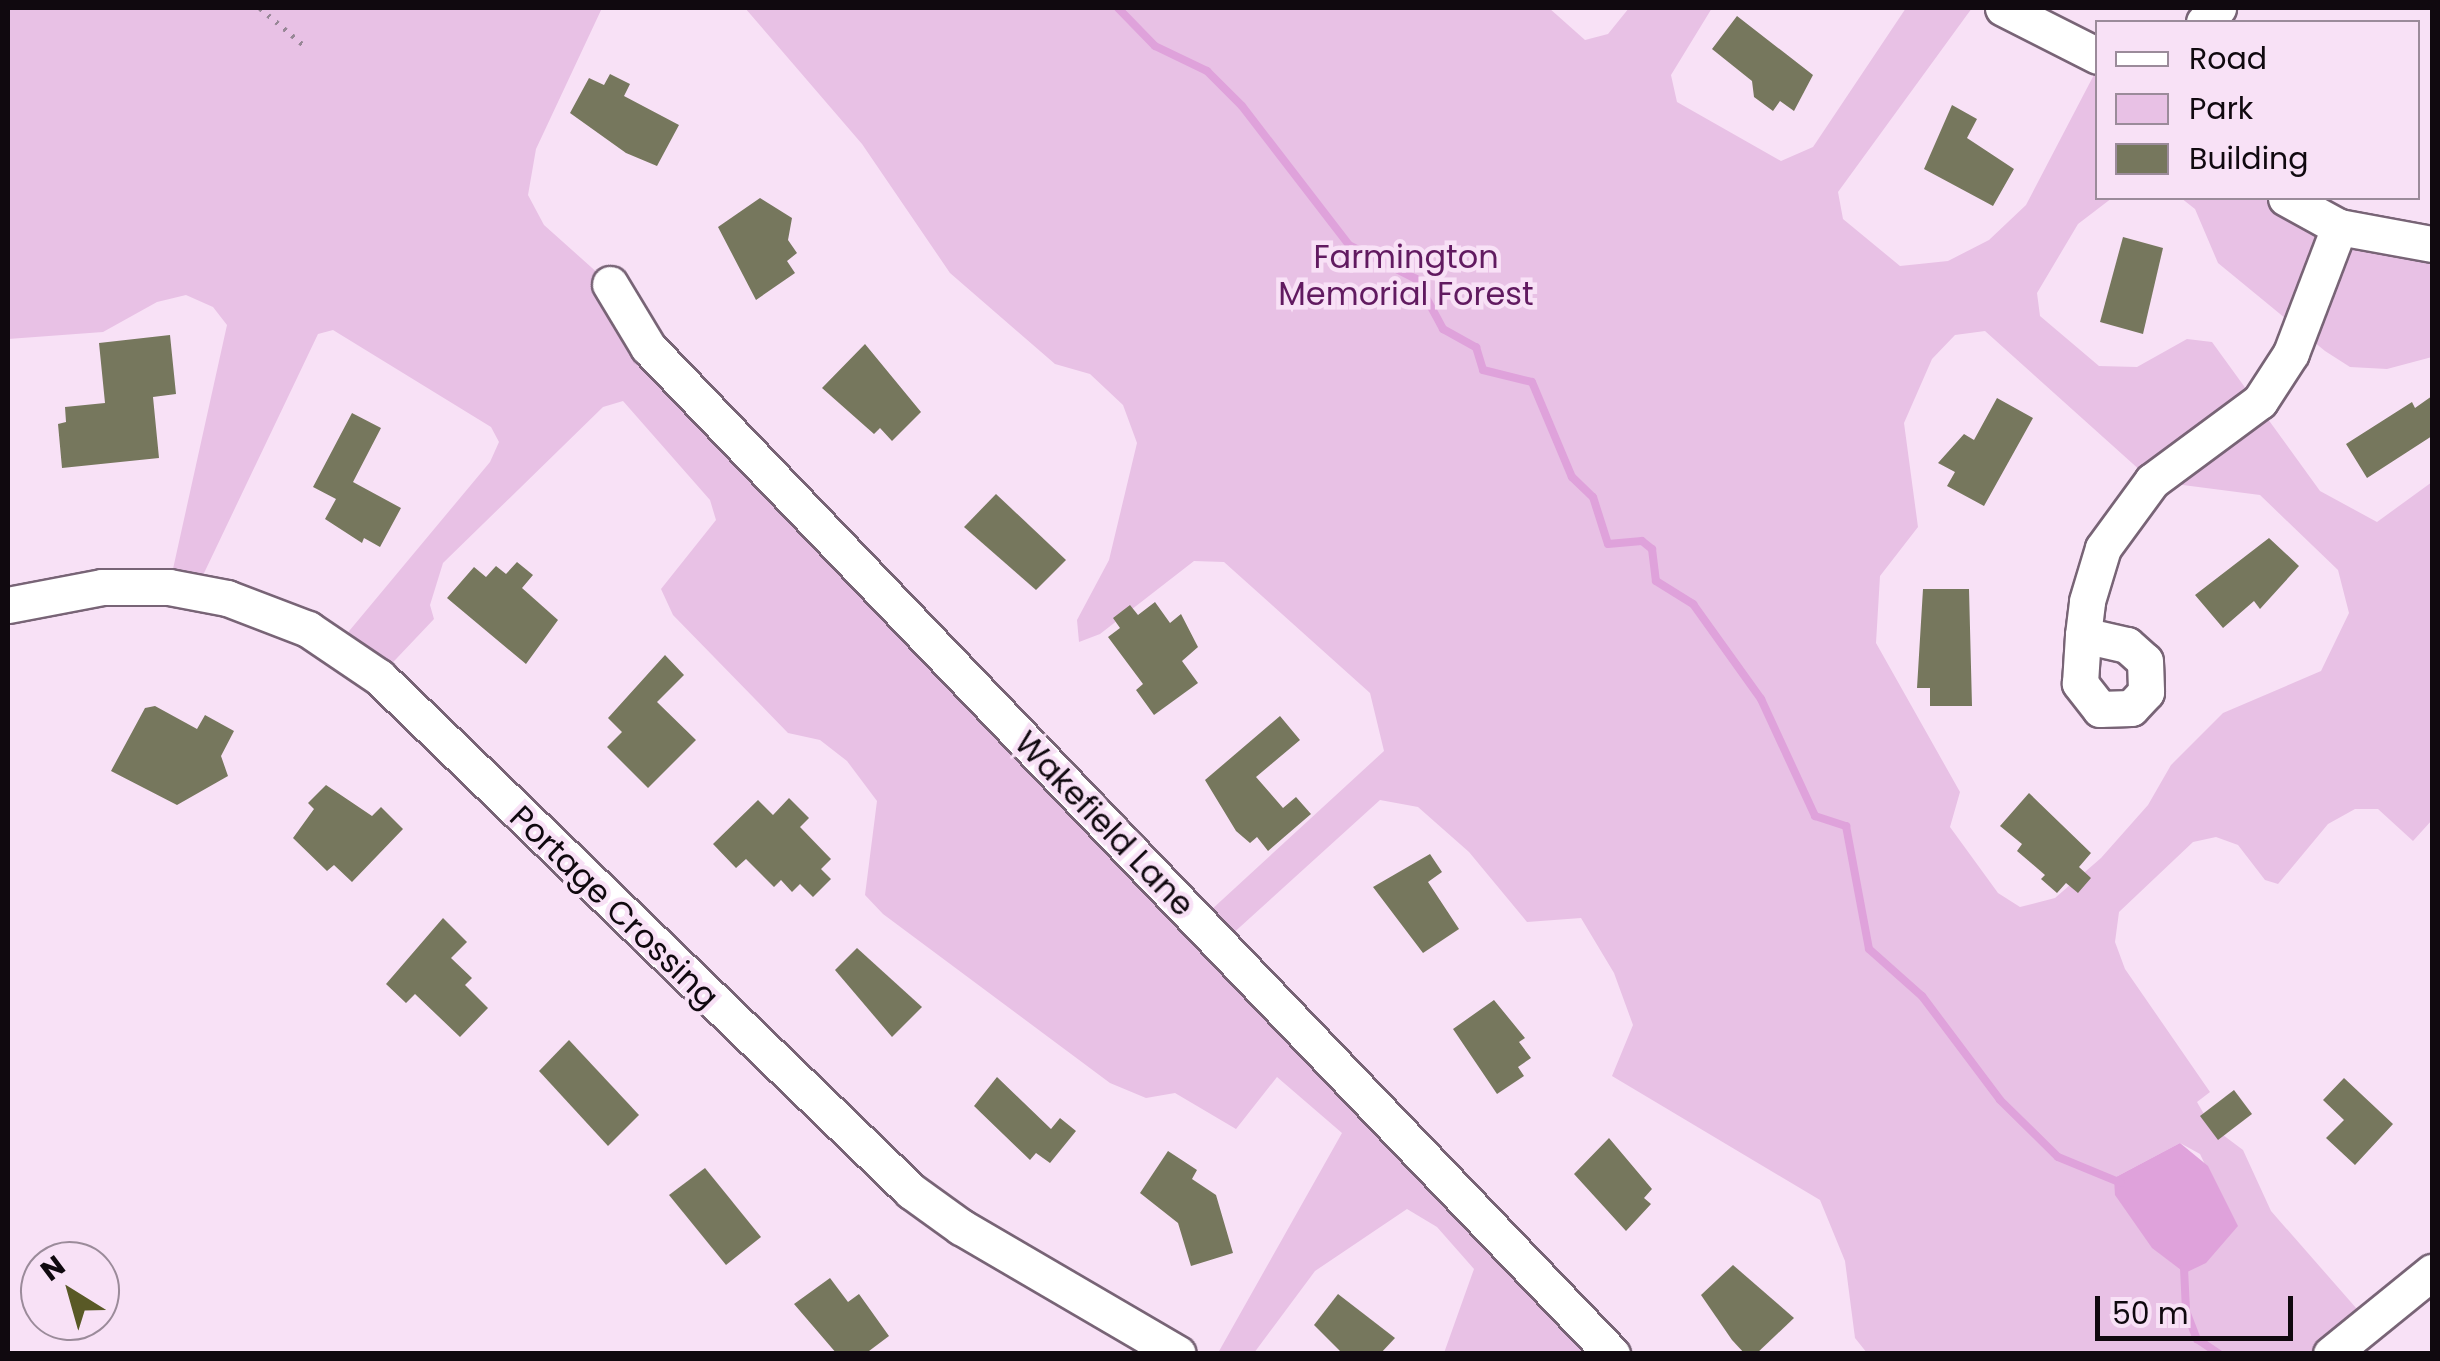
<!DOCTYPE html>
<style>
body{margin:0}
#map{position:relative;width:2440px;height:1361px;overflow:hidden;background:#f8e1f6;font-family:Poppins,sans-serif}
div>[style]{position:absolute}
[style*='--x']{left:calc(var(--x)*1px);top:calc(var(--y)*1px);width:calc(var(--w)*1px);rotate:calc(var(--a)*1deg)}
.green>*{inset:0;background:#e8c1e5}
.water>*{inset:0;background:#dfa2db}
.stream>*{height:8px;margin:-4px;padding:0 4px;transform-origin:4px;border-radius:4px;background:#dfa2db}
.building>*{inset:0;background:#76775d}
.path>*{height:5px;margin-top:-2.5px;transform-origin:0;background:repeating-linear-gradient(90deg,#978796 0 2.5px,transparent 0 10.5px)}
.roads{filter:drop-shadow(2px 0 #786476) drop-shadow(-2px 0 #786476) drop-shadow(0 2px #786476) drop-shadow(0 -2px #786476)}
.minor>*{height:35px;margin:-17.5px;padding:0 17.5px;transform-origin:17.5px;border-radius:17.5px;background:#fff}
span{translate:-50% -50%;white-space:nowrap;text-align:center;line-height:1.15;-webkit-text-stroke:9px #f8e1f6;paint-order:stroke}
.park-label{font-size:32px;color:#611a60}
.street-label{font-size:32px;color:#10090f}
.frame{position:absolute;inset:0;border:10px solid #10090f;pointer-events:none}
.legend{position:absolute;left:2095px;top:20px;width:325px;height:180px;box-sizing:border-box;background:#f8e1f6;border:2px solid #9b8b9a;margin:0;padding:12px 18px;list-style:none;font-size:30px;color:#10090f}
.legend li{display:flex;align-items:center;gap:20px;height:50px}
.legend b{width:50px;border:2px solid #9b8b9a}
.north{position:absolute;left:20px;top:1241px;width:100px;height:100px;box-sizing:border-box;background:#f8e1f6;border:2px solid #9b8b9a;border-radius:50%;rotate:323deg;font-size:28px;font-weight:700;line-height:40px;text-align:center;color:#10090f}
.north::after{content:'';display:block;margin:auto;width:35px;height:45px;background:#595926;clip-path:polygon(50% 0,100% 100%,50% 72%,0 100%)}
.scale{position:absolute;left:2095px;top:1296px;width:198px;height:45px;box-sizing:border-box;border:5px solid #10090f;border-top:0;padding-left:12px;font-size:30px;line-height:35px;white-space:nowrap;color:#10090f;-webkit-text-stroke:8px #f8e1f6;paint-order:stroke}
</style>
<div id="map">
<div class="green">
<i style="clip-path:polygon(evenodd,8px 8px,602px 8px,536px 149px,528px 195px,544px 225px,610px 284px,1198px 922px,1384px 751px,1370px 693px,1224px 562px,1194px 561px,1100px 634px,1079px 642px,1077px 620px,1109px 560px,1137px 443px,1123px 405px,1090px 374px,1055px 364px,950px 273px,862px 144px,745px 8px,1549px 8px,1585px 40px,1608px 34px,1629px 8px,1712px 8px,1671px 75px,1677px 102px,1781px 161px,1813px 147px,1906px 8px,1972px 8px,1838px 192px,1843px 219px,1900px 266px,1948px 261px,1989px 240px,2026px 205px,2097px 69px,2098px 198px,2112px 198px,2078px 224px,2037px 293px,2040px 316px,2099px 366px,2137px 367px,2187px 339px,2212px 342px,2320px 491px,2377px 522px,2432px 482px,2432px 820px,2413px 841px,2378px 809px,2355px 809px,2328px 824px,2278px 884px,2265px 880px,2238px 845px,2216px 837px,2193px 842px,2119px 912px,2115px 942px,2125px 969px,2210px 1092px,2197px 1102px,2211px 1126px,2243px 1150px,2271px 1211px,2371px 1325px,2331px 1353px,1867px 1353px,1855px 1338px,1845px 1261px,1820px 1200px,1612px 1076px,1633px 1025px,1614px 973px,1581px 918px,1527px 922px,1469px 852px,1418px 807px,1380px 800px,1219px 946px,1612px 1353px,1444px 1353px,1474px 1269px,1437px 1227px,1407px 1209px,1315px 1271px,1254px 1353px,1218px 1353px,1342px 1133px,1277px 1077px,1236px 1129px,1175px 1093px,1146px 1098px,1110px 1083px,883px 914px,865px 895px,877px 801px,847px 761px,820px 740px,788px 733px,673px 615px,661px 589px,716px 520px,710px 500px,623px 401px,603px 407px,443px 563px,430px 605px,434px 619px,379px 677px,335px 648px,490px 462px,499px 442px,491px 427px,333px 330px,318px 334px,195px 592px,169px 587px,227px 325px,213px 307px,186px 295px,157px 302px,103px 332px,8px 339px,8px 8px,1985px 331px,2152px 481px,2260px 495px,2338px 570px,2349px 613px,2321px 671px,2223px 713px,2171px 765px,2148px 805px,2101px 858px,2055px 898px,2020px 907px,1998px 893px,1950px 827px,1960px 792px,1876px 643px,1880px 576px,1918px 527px,1904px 423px,1932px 359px,1955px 335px,1985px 331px,8px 8px,2180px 1143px,2200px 1154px,2219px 1194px,2114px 1178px,2180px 1143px)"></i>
<i style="clip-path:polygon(2181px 198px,2286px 198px,2432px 244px,2432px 357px,2387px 369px,2350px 367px,2325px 351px,2218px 263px,2195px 209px)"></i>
</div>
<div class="water">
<i style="clip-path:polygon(2180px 1143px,2208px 1166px,2238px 1226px,2206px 1263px,2185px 1273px,2152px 1248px,2115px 1195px,2114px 1178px)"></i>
</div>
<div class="stream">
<i style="--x:1118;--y:8;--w:53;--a:45.8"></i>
<i style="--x:1155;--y:46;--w:58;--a:25.7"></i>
<i style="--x:1207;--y:71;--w:49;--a:45"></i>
<i style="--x:1242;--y:106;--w:175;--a:52.4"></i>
<i style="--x:1349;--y:245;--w:75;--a:26.9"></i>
<i style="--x:1416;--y:279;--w:57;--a:61.6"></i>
<i style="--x:1443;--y:329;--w:38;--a:29"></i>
<i style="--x:1476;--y:347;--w:24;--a:73"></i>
<i style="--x:1483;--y:370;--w:50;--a:13.8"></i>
<i style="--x:1532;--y:382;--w:103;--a:67.2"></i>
<i style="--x:1572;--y:477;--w:29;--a:44"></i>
<i style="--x:1593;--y:497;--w:49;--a:72.3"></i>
<i style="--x:1608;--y:544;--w:34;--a:-5"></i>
<i style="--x:1642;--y:541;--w:13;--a:39"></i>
<i style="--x:1652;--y:549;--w:32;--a:83"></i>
<i style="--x:1656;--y:581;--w:44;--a:31.9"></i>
<i style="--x:1693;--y:604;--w:117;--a:54.4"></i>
<i style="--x:1761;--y:699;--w:129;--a:65.2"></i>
<i style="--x:1815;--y:816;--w:33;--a:18"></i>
<i style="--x:1846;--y:826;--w:125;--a:79.4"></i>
<i style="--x:1869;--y:949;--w:71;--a:41.6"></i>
<i style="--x:1922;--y:996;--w:130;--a:53.1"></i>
<i style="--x:2000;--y:1100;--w:81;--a:44.5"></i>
<i style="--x:2058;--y:1157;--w:68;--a:22.4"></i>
<i style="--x:2184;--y:1268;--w:43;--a:87.3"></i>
<i style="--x:2186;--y:1311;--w:30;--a:69"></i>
<i style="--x:2197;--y:1339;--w:27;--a:34"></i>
</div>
<div class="building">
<i style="clip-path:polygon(1737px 16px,1813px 75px,1794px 111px,1780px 101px,1773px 111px,1754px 97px,1752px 81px,1712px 49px)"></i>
<i style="clip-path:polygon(610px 74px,630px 84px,624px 96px,679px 125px,657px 166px,626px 153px,570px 113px,589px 78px,604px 85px)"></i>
<i style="clip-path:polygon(1952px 105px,1977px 119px,1967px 138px,2014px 169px,1993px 206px,1924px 169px)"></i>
<i style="clip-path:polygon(760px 198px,792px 218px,788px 240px,797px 253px,787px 261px,795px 273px,756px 300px,718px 227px)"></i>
<i style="clip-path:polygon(2123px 237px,2163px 248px,2143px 334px,2100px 322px)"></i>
<i style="clip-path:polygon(170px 335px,176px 394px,153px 397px,159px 458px,62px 468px,58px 424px,66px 422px,65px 407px,105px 403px,99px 343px)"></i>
<i style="clip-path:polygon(865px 344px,921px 412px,892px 441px,880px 428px,874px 434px,822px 388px)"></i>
<i style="clip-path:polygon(2432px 396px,2432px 436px,2367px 478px,2346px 444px,2412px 402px,2415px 408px)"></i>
<i style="clip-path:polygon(1997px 398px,2033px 418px,1984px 506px,1947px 486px,1955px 472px,1938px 463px,1964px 434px,1974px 440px)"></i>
<i style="clip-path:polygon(352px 413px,381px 428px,353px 482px,401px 508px,380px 547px,364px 538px,362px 543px,325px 519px,336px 499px,313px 487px)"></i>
<i style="clip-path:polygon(996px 494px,1066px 560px,1036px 590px,964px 527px)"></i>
<i style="clip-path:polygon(2269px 538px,2299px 566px,2260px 609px,2254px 601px,2223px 628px,2195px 595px)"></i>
<i style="clip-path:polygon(517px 562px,533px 575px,522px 588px,558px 620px,526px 664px,447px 598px,474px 567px,486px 577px,496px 566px,506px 574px)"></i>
<i style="clip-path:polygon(1923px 589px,1969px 589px,1972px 706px,1930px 706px,1930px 688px,1917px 688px)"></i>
<i style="clip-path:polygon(1155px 602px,1170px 623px,1181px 614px,1198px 647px,1182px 661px,1198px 683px,1154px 715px,1136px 690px,1143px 684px,1108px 637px,1120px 628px,1113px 618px,1130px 605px,1138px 615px)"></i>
<i style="clip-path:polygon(665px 655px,684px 675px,657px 702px,696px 740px,648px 788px,607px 747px,622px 732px,608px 718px)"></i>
<i style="clip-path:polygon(155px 706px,197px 729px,205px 715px,234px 731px,221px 756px,228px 776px,177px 805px,111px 771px,145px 708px)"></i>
<i style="clip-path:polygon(1280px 716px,1300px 740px,1256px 777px,1283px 808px,1296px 797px,1311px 814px,1268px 851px,1257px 837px,1250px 843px,1236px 831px,1205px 780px)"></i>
<i style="clip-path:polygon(326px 785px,372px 816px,381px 807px,403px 829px,352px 882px,334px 865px,327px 871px,293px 838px,314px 809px,308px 803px)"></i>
<i style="clip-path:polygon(2029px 793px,2091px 853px,2079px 867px,2091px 878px,2078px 893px,2066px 883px,2057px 893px,2041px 879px,2045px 875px,2017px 851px,2022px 844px,2000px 826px)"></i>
<i style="clip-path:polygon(789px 798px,809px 818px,800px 827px,831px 859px,821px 869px,831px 879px,813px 897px,800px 884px,792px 892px,781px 880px,774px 887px,746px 859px,736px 868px,713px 844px,758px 800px,773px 815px)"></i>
<i style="clip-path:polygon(1430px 854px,1442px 872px,1428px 882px,1459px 929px,1423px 953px,1373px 887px)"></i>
<i style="clip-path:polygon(443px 918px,467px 942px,451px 958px,472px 978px,465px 985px,488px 1008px,460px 1037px,415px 994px,406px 1003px,386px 984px)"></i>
<i style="clip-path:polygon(857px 948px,922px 1007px,892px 1037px,835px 970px)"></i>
<i style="clip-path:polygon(1494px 1000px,1525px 1038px,1519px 1042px,1531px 1058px,1518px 1067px,1524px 1076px,1497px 1094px,1453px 1029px)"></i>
<i style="clip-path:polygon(569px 1040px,639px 1115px,608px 1146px,539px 1071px)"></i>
<i style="clip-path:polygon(997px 1077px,1051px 1129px,1060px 1118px,1076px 1131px,1050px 1163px,1036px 1153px,1030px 1160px,974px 1106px)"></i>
<i style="clip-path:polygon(2344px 1078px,2393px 1124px,2355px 1165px,2326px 1138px,2344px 1120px,2323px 1100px)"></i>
<i style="clip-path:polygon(2234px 1090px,2252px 1114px,2218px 1140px,2200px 1116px)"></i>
<i style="clip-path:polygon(1609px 1138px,1652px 1189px,1644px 1198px,1651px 1204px,1626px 1231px,1574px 1174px)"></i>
<i style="clip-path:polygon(1168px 1151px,1197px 1170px,1192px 1179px,1216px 1195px,1233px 1253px,1191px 1266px,1178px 1223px,1140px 1193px)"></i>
<i style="clip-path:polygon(705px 1168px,761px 1237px,726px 1265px,669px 1195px)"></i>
<i style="clip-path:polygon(1733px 1265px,1794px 1318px,1756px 1354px,1745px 1354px,1732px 1340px,1701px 1295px)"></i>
<i style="clip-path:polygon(830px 1278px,848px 1302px,859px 1294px,889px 1336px,865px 1354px,837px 1354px,794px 1304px)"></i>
<i style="clip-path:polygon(1338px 1294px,1395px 1338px,1380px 1354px,1343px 1354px,1314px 1325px)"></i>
</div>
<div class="path">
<i style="--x:260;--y:8;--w:62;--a:40.4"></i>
</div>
<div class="roads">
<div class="minor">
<i style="--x:2003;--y:8;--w:106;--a:26.8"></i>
<i style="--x:2204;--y:22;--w:20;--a:-45"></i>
<i style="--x:2286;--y:198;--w:60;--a:28.7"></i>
<i style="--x:2339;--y:227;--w:95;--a:10.4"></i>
<i style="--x:610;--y:284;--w:74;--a:58.9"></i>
<i style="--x:648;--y:347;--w:1394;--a:46.25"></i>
<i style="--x:8;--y:605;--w:96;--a:-10.8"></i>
<i style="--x:102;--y:587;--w:67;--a:0"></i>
<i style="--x:169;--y:587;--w:59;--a:10.7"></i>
<i style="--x:227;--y:598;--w:87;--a:20.9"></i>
<i style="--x:308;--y:629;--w:86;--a:34.1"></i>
<i style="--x:379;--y:677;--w:740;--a:44.01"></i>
<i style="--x:911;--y:1191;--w:62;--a:35.8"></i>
<i style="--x:961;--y:1227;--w:251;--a:30.3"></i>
<i style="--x:2083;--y:635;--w:45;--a:12.8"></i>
<i style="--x:2127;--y:645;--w:24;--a:42"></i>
<i style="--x:2145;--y:661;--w:31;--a:88"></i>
<i style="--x:2146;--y:692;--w:22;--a:133"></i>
<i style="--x:2131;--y:708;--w:31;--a:178"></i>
<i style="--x:2100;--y:709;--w:33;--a:-128"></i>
<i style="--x:2080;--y:683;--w:48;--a:-86.4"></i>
<i style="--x:2083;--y:635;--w:34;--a:-83"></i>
<i style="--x:2087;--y:601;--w:55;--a:-73.2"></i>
<i style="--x:2103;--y:548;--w:83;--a:-53.8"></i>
<i style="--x:2152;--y:481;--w:134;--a:-36.5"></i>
<i style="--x:2260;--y:401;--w:57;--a:-57.1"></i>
<i style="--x:2291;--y:353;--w:135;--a:-69.1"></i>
<i style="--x:2331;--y:1354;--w:130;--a:-39.1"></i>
</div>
</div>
<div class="park-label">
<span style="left:1406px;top:276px">Farmington<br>Memorial Forest</span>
</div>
<div class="street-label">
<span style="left:1104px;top:824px;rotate:46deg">Wakefield Lane</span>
<span style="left:614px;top:907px;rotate:44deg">Portage Crossing</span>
</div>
<div class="frame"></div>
<ul class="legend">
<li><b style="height:12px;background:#fff"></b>Road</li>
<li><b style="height:28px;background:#e8c1e5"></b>Park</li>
<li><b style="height:28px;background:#76775d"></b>Building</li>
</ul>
<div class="north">N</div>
<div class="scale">50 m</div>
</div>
